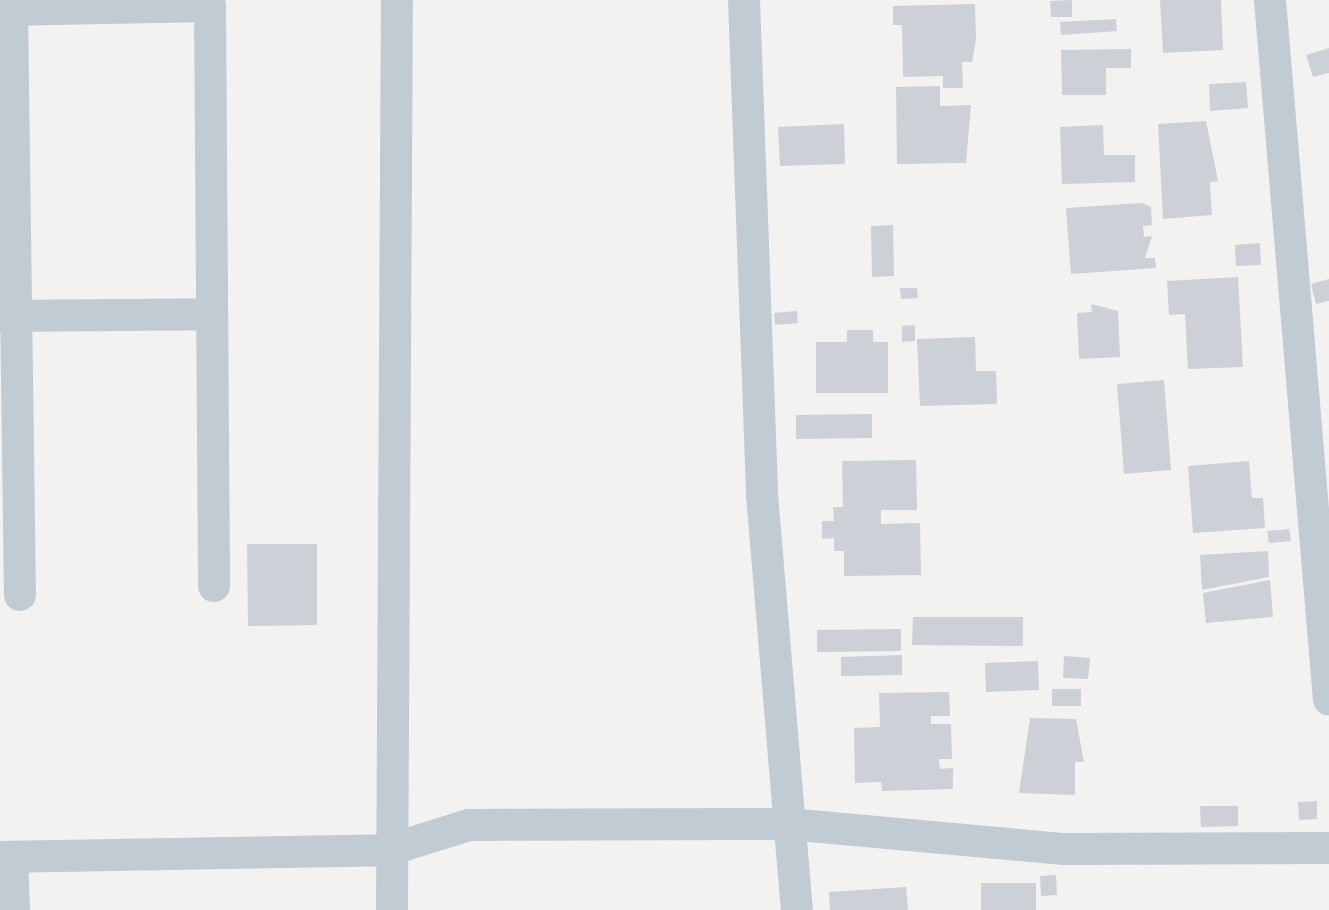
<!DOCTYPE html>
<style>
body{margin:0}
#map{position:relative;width:1329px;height:910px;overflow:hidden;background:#f4f1f1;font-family:Manrope,sans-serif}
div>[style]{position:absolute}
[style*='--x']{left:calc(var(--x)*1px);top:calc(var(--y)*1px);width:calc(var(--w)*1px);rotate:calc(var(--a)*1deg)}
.building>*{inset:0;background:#cdd0d6}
.minor>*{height:32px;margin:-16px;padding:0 16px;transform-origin:16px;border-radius:16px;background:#c0cbd4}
span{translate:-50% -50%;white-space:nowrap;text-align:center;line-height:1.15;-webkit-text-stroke:6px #fff;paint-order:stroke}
</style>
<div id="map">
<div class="building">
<i style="clip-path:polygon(1072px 0,1072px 17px,1051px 17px,1050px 1px)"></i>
<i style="clip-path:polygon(1160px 0,1221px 0,1223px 50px,1163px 53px)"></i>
<i style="clip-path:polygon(975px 4px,976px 39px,972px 62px,962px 62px,963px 88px,943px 88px,943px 76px,903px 77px,902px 25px,893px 25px,893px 6px)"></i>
<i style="clip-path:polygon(1116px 19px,1117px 31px,1061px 35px,1060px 22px)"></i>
<i style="clip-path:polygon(1329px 48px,1329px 73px,1313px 77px,1306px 55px)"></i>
<i style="clip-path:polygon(1131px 49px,1131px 68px,1106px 68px,1106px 95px,1062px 95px,1061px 50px)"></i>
<i style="clip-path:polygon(1246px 82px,1248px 108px,1210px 111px,1209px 84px)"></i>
<i style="clip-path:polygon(940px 86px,940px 106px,971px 105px,966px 163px,897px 164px,896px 87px)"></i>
<i style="clip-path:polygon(1206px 121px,1218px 181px,1210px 182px,1212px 215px,1163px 219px,1158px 124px)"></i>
<i style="clip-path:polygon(844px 124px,845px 164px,780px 166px,778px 127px)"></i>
<i style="clip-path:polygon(1103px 125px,1104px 155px,1135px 155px,1135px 182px,1062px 184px,1060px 127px)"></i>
<i style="clip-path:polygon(1142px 203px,1151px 207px,1152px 225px,1143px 226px,1144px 237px,1152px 236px,1145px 258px,1155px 258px,1156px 268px,1071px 274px,1066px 208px)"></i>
<i style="clip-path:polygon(893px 225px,894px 276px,872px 277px,871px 226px)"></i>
<i style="clip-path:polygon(1260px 243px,1261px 265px,1236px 266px,1235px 245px)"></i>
<i style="clip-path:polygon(1238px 277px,1243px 367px,1188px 369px,1185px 314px,1169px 315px,1167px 281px)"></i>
<i style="clip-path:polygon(1329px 279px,1329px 301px,1316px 304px,1311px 284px)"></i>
<i style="clip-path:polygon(900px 288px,917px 288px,918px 298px,901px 299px)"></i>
<i style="clip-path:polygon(1091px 304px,1118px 311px,1120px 357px,1079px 359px,1077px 313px,1092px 312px)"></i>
<i style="clip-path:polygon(797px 311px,798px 323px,775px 325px,774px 313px)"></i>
<i style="clip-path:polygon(915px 325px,915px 341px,902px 342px,902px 326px)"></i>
<i style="clip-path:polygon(847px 330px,873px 330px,873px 342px,888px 342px,888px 393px,816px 393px,816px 342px,847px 342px)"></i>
<i style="clip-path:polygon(975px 337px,976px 371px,996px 371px,997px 404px,920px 406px,917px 339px)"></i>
<i style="clip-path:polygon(1164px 380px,1171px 470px,1124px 474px,1117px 384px)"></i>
<i style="clip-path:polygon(872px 414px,872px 438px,796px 439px,796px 415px)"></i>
<i style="clip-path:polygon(916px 460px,917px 510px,881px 510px,881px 524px,920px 523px,921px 575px,844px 576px,844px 551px,834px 551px,834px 538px,822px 539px,822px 521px,834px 521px,833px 507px,843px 507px,842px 461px)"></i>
<i style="clip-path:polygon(1249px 461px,1252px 498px,1263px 498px,1265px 528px,1193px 533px,1188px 466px)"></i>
<i style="clip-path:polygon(1289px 529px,1291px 541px,1269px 543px,1267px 531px)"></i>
<i style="clip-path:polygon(247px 544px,317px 544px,317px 625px,248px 626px)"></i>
<i style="clip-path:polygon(1268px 551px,1269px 577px,1202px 590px,1200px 555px)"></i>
<i style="clip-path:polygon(1270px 580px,1273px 617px,1206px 623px,1203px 593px)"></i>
<i style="clip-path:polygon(913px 617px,1023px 617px,1023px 646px,912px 645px)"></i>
<i style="clip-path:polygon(901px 629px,901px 651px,817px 652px,817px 630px)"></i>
<i style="clip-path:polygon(902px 655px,902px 675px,841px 676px,841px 657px)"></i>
<i style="clip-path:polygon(1064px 656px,1090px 658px,1088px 679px,1063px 678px)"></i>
<i style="clip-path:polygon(1038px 661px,1039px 690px,986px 692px,985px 663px)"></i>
<i style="clip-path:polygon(1052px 689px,1081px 689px,1081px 706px,1052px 706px)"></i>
<i style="clip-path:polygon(949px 692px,950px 716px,931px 716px,931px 724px,951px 724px,952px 759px,939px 759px,940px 769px,953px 768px,953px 789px,882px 791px,881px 782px,855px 783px,854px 728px,880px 727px,879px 693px)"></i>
<i style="clip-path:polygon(1030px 718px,1076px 719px,1084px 762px,1075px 762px,1075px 795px,1019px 793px)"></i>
<i style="clip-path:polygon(1317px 801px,1317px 819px,1299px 820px,1298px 802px)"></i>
<i style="clip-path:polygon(1200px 806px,1238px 806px,1238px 826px,1201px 827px)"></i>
<i style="clip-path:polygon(1056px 875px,1057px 895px,1041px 896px,1040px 876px)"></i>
<i style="clip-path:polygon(981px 883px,1036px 883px,1036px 910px,981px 910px)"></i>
<i style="clip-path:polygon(906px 887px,908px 910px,830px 910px,829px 892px)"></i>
</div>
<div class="minor">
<i style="--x:744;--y:0;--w:495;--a:87.9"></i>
<i style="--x:762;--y:495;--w:416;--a:85.2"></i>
<i style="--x:1270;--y:0;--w:702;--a:85.18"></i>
<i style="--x:0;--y:10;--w:210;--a:-1.1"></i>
<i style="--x:210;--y:6;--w:580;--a:89.6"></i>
<i style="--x:12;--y:10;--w:585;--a:89.22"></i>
<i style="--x:0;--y:316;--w:210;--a:-0.5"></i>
<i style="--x:0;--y:857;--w:389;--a:-1"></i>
<i style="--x:389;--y:850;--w:84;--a:-17.4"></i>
<i style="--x:469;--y:825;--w:319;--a:-0.2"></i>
<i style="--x:788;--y:824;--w:277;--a:5.2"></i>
<i style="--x:1064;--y:849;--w:265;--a:-0.2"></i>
<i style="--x:12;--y:857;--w:53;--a:87.8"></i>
<i style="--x:392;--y:910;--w:910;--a:-89.69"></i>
</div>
</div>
